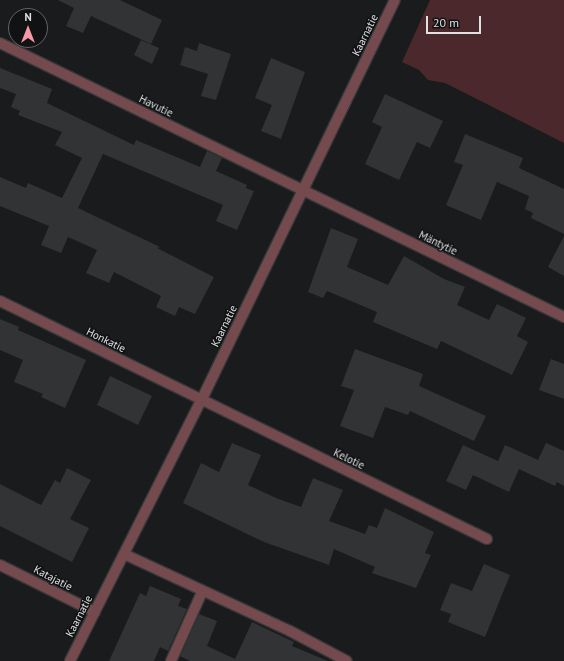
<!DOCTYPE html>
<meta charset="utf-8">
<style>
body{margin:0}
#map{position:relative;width:564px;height:661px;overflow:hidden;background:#191b1c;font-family:"PT Sans",sans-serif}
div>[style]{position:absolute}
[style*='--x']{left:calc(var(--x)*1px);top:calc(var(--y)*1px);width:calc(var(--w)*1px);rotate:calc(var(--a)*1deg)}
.green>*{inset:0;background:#4a282c}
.building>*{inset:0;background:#313335}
.roads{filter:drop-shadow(1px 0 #353738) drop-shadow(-1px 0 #353738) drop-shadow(0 1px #353738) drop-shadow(0 -1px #353738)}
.minor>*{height:10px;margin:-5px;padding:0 5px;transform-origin:5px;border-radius:5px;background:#744a4e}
span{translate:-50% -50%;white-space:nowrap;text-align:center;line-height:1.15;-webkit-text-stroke:3px #101213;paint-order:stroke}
.street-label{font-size:11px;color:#dfe1e2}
.north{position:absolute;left:8px;top:8px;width:40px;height:40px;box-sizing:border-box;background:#101213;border:1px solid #636566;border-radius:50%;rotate:0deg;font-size:11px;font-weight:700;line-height:16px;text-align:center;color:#dfe1e2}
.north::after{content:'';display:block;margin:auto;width:14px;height:18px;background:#f49aa4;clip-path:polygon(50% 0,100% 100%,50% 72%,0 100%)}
.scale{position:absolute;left:426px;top:16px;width:55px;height:18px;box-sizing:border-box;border:2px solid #dfe1e2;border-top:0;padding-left:5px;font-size:12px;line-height:14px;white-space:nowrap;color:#dfe1e2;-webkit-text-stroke:3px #101213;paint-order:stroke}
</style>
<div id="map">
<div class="green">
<i style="clip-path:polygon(430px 0,564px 0,564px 143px,445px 83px,428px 80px,419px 70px,402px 62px)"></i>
</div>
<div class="building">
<i style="clip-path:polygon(58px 0,120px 0,162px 20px,151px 44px,91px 16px,83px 33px,66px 26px,74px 8px)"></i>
<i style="clip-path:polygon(141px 40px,159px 48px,152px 64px,134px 55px)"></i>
<i style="clip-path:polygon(199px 43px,231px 54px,216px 100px,201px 96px,208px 74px,180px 65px,185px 47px,197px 51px)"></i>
<i style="clip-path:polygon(271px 58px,305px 72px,281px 139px,261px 131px,272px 105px,255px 98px)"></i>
<i style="clip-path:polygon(0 68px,52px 89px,47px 103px,134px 145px,136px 140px,200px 167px,207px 151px,222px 158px,216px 171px,247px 185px,246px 188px,254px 191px,237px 230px,216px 221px,223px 205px,103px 154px,78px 208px,160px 247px,157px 248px,214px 277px,195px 314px,179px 307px,175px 316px,156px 307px,161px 296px,114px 272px,109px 283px,86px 273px,97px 250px,68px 237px,61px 253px,41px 245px,49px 226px,0 206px,0 177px,26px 188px,28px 183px,62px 198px,82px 158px,55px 145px,62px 132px,18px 115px,20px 111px,11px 107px,16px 94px,0 88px)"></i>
<i style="clip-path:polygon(385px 94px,443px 121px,430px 148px,417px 142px,399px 180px,365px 164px,382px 127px,372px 122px)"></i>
<i style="clip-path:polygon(465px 134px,523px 158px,519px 168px,564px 189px,564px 234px,531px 218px,533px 213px,525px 209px,529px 196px,497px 182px,481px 220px,446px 205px,463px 165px,454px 162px)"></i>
<i style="clip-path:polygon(331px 228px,358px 239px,347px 267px,388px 285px,404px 256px,444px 279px,465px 287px,457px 305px,489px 320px,497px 304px,526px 318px,517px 336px,528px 342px,512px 375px,441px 341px,437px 349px,373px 322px,377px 312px,327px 291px,323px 298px,308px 292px)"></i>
<i style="clip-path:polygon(564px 236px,564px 276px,548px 267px)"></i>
<i style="clip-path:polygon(0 319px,19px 327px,18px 330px,86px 360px,65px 408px,41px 397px,43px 394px,14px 382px,23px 360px,0 350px)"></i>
<i style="clip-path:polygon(355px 349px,423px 374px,419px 386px,486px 416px,474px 441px,410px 411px,408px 415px,385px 407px,373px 438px,340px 426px,354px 390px,341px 386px)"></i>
<i style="clip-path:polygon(551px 359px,564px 364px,564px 399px,539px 390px)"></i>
<i style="clip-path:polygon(110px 376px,152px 396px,138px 425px,97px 405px)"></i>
<i style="clip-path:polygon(232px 443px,261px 455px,248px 485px,276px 498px,301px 507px,313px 478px,343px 490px,329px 521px,365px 534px,369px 525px,377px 528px,385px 508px,434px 532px,425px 553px,431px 555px,416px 588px,372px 573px,375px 567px,334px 549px,329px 565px,264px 542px,183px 503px,201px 463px,219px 472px)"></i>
<i style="clip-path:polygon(546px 443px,564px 451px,564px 486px,557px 482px,555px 486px,519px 469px,509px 492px,473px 475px,466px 490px,446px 481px,463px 445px,498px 461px,505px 445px,538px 460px)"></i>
<i style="clip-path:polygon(67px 468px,91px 480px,70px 519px,89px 528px,72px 562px,0 526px,0 484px,41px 505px,55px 480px,60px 483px)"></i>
<i style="clip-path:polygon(484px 564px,510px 575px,485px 637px,448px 622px,451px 614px,440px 610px,451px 583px,472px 591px)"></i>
<i style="clip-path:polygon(150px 586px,181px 599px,178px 606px,187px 609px,168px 651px,160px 647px,154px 661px,109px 661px,140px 593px,146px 596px)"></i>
<i style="clip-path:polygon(199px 614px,217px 621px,207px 646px,235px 659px,252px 622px,294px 642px,292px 646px,328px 661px,190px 661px,180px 656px)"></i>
</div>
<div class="roads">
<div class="minor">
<i style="--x:0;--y:43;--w:627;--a:25.91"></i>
<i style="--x:0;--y:301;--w:542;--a:26.05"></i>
<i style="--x:124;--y:554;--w:183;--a:24.9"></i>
<i style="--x:290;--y:631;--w:64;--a:27.8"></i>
<i style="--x:0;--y:565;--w:106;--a:26.3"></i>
<i style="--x:70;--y:661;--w:291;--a:-63.3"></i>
<i style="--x:201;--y:401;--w:445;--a:-64.2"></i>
<i style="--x:171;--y:661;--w:76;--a:-65.8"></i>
</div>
</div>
<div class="street-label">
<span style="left:365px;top:35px;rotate:-64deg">Kaarnatie</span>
<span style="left:156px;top:106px;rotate:26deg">Havutie</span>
<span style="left:438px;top:243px;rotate:26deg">Mäntytie</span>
<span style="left:224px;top:326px;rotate:-64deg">Kaarnatie</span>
<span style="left:106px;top:340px;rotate:26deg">Honkatie</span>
<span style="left:349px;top:459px;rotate:26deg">Kelotie</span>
<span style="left:53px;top:578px;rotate:27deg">Katajatie</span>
<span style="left:79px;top:616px;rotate:-63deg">Kaarnatie</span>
</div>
<div class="north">N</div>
<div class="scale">20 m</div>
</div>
